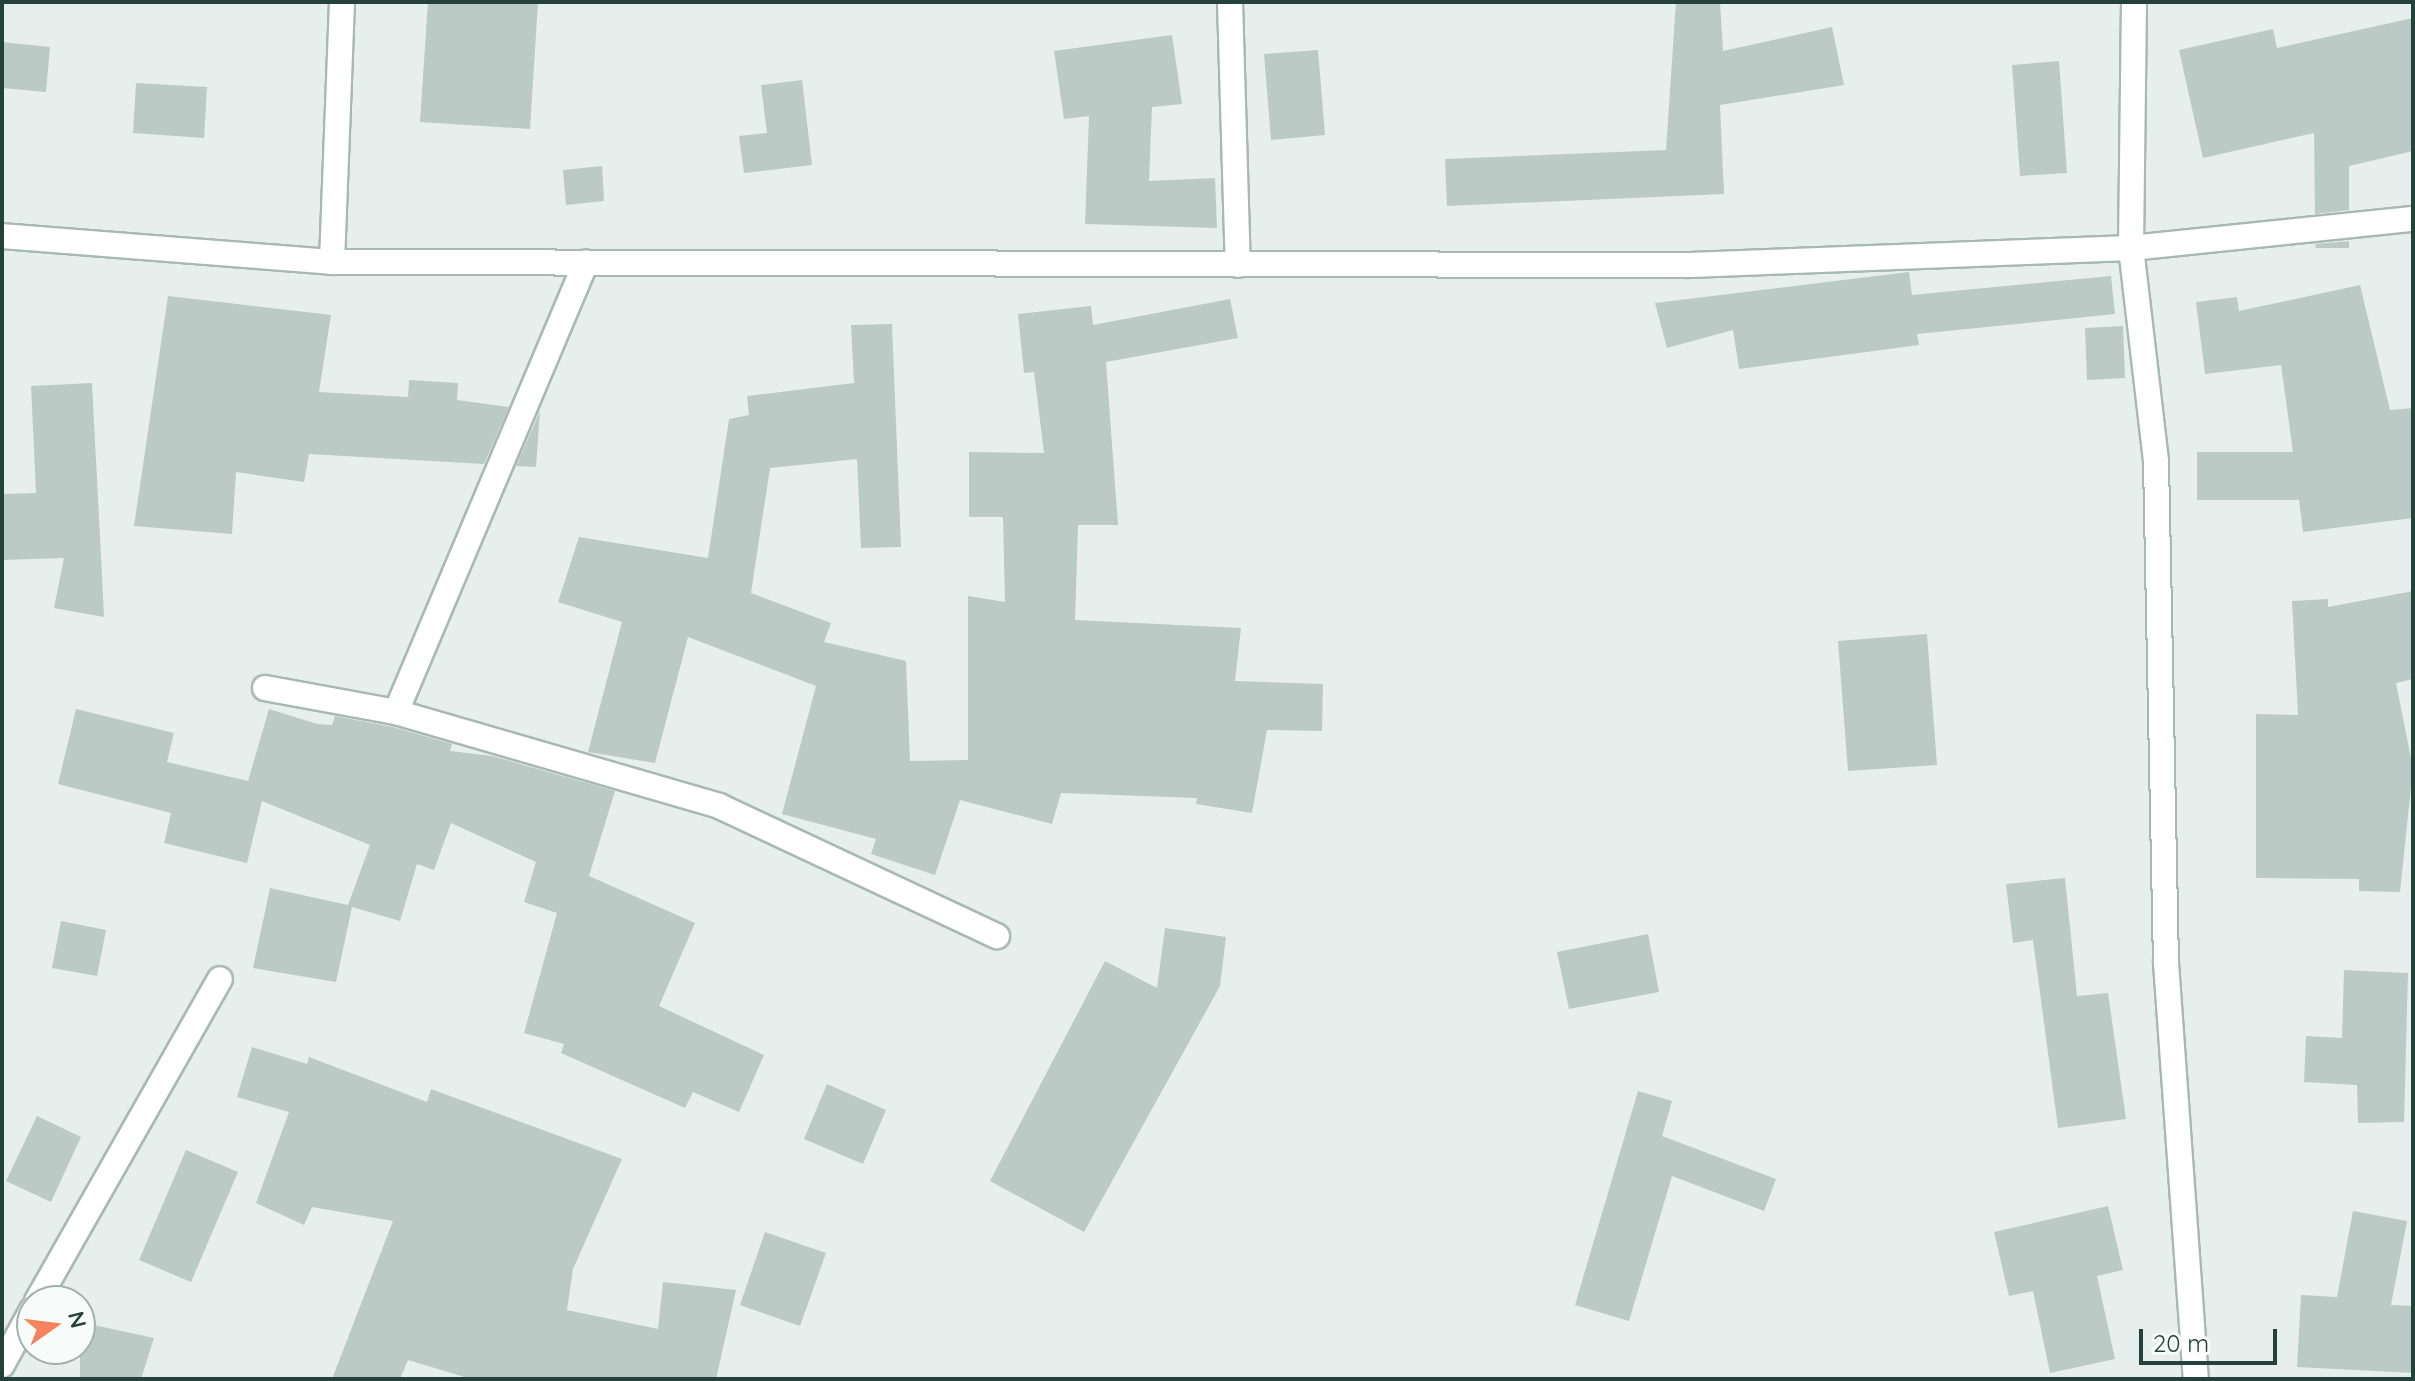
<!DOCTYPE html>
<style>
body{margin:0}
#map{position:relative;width:2415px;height:1381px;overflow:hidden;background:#e6efeb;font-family:Quicksand,sans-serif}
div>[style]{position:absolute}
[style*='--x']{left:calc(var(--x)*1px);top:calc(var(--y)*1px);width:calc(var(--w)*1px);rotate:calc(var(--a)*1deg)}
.building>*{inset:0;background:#bbcac4}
.roads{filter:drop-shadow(2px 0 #a8b8b2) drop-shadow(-2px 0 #a8b8b2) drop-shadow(0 2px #a8b8b2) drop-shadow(0 -2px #a8b8b2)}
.minor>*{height:24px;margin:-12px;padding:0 12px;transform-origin:12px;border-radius:12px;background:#fff}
span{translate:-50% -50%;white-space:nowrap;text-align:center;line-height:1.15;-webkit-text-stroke:8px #f7fbf9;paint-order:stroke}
.frame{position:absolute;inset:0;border:4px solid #24423a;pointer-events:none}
.north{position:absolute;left:16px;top:1285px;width:80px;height:80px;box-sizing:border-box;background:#f7fbf9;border:2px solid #a3b1ad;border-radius:50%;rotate:76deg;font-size:22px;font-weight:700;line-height:32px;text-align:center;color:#24423a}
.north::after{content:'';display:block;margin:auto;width:28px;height:36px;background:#f4845f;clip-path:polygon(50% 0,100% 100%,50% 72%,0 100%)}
.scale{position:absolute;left:2139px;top:1329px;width:138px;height:36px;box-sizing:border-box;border:4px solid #24423a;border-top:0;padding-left:10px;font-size:24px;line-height:28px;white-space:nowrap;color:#24423a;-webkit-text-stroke:6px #f7fbf9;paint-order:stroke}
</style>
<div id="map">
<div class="building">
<i style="clip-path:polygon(428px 2px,538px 2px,530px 129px,420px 122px)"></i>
<i style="clip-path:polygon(1676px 2px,1720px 2px,1723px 51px,1832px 27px,1844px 85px,1720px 105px,1724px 194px,1447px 206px,1445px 159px,1666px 150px)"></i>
<i style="clip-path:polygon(2413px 18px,2413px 151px,2349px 166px,2349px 210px,2315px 214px,2314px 133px,2203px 158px,2179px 50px,2273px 29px,2277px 48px)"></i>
<i style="clip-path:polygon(1172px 35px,1182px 104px,1152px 107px,1149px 181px,1215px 178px,1217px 228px,1085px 224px,1089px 116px,1064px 119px,1054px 51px)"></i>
<i style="clip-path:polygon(2px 42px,50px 47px,46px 92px,2px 88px)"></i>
<i style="clip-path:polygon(1318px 50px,1325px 135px,1271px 140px,1264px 54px)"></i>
<i style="clip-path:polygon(2059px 61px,2067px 173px,2020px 176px,2012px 65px)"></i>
<i style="clip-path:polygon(802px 80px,812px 165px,744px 173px,739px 136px,767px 133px,761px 85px)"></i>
<i style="clip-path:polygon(136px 83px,207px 87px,204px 138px,133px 133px)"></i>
<i style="clip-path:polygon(602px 166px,604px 201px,566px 205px,563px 170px)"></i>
<i style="clip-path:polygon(2349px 241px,2349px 248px,2316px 248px,2315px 244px)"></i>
<i style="clip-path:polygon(1909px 272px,1912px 295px,2111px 276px,2115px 314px,1917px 334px,1919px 345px,1739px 369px,1733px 330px,1667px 348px,1655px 303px)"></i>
<i style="clip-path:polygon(2360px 285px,2390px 410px,2413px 408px,2413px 518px,2303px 532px,2299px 500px,2197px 500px,2197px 452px,2293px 452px,2281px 365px,2205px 374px,2196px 302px,2237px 297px,2239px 311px)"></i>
<i style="clip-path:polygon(168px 296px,331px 315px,319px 392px,408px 397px,409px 380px,458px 383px,457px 400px,509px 407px,484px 464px,309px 454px,304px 482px,236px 472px,232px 534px,134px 526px)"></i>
<i style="clip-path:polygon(1230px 299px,1238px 338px,1106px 362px,1118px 525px,1078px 525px,1075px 620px,1241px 628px,1235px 681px,1323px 684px,1322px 731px,1267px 730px,1252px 813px,1196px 804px,1197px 798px,1061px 793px,1052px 824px,960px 800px,935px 875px,871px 854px,876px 839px,782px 814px,816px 686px,688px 637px,655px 763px,588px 752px,622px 622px,558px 602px,579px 537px,708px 558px,729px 419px,749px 415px,747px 396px,854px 383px,851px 325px,892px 324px,901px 547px,861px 548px,857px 459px,770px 468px,751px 593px,831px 623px,824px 642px,906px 661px,910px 761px,968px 760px,968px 596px,1005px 602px,1003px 517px,969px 517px,969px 452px,1044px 453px,1034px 372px,1024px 373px,1018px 314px,1091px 306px,1093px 325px)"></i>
<i style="clip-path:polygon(2123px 326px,2125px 378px,2087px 380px,2085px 328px)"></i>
<i style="clip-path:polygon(92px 383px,101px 556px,104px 617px,54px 608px,64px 558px,2px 560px,2px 494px,36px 493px,31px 386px)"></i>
<i style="clip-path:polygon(540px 411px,536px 467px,516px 466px)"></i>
<i style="clip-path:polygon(2413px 591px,2413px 679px,2396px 683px,2413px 768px,2400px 892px,2359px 891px,2359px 879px,2256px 878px,2256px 714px,2298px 715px,2292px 601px,2328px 599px,2328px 607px)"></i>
<i style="clip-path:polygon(1927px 634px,1937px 765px,1848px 771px,1838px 641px)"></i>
<i style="clip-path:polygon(76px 709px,174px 733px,167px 762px,248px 781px,269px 709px,317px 724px,332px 725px,335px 716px,393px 727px,452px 744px,450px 751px,492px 756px,615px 791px,589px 876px,695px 923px,659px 1006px,764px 1055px,739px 1112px,693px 1092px,685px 1108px,561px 1053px,564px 1044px,524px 1033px,557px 913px,524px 902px,536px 862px,451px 823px,434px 870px,417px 864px,400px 921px,352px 907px,336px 982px,253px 968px,270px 888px,348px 905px,370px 845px,262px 801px,247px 863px,164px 843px,171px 813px,58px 784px)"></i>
<i style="clip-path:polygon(2065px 878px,2077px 996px,2108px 993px,2126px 1119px,2058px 1128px,2033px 940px,2013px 943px,2006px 884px)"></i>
<i style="clip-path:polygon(61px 921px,106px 930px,97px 976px,52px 968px)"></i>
<i style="clip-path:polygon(1165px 928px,1226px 937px,1220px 986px,1084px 1232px,990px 1181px,1105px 961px,1157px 988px)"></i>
<i style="clip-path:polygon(1648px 934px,1659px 992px,1569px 1009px,1557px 952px)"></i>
<i style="clip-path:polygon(2344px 970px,2408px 973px,2404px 1122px,2358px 1123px,2357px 1085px,2304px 1082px,2306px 1036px,2342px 1038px)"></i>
<i style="clip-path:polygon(252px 1047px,307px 1064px,309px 1057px,427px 1102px,431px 1089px,622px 1159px,573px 1269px,567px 1310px,658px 1329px,663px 1282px,736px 1290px,716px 1379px,471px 1379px,408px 1360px,400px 1379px,332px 1379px,393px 1221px,312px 1207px,304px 1225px,256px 1203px,289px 1112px,237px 1097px)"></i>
<i style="clip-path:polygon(827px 1084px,886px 1110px,863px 1164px,804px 1139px)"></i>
<i style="clip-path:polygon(1638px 1091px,1672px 1101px,1662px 1136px,1776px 1179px,1764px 1211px,1672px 1176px,1629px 1321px,1575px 1305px)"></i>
<i style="clip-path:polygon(37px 1116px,81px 1137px,51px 1202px,6px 1181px)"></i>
<i style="clip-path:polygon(186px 1150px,238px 1172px,191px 1282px,139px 1260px)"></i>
<i style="clip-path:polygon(2108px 1206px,2123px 1270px,2097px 1276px,2115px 1359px,2050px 1373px,2033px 1291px,2009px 1296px,1994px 1232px)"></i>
<i style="clip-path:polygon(2353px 1211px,2407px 1221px,2391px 1305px,2413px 1306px,2413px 1373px,2297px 1367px,2301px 1295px,2337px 1297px)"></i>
<i style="clip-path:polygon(765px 1232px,826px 1253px,800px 1326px,740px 1305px)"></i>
<i style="clip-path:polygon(80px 1322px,154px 1338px,141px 1379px,80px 1379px)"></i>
</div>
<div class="roads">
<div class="minor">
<i style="--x:1230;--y:2;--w:263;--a:88.3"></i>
<i style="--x:2134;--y:2;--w:246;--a:90.7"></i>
<i style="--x:2131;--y:248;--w:214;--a:83.3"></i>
<i style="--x:2156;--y:461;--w:502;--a:88.86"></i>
<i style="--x:2166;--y:963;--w:417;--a:85.9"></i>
<i style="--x:2;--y:236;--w:331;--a:4.5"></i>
<i style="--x:332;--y:262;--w:1357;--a:0.13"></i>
<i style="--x:1689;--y:265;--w:442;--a:-2.2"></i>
<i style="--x:2131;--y:248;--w:283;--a:-5.9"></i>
<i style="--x:332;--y:262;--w:260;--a:-87.8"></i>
<i style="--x:265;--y:688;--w:133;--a:10.4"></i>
<i style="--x:396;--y:712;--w:336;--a:16.2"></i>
<i style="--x:719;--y:806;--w:307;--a:25.1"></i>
<i style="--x:396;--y:712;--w:488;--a:-67.1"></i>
<i style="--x:37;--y:1301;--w:370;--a:-60.4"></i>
<i style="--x:2;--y:1365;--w:63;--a:-61.4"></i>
</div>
</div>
<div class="frame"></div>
<div class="north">N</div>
<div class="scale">20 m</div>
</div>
